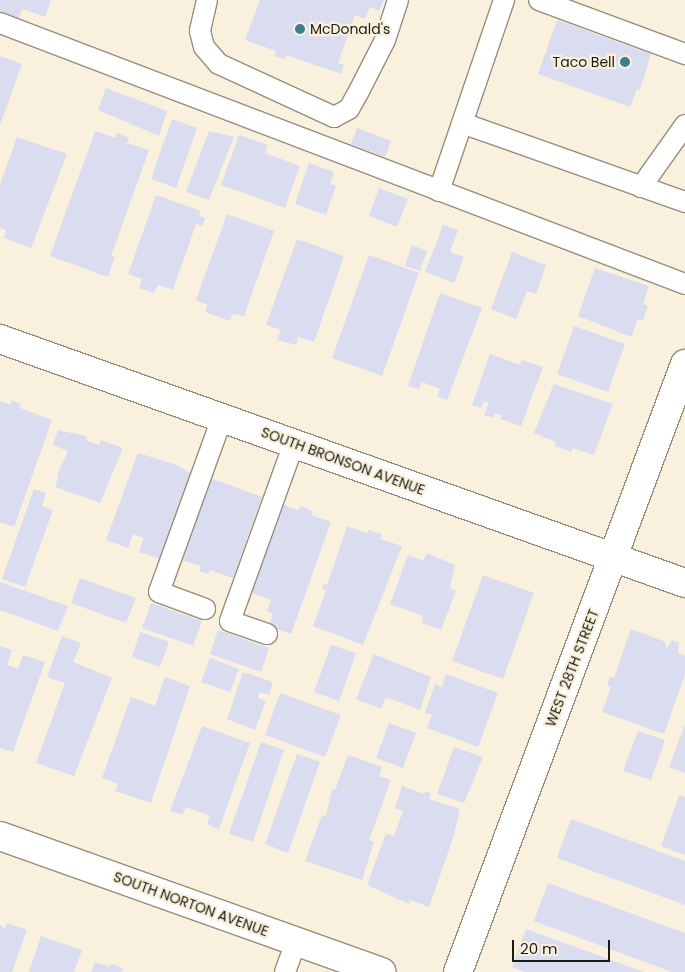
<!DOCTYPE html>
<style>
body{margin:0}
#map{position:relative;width:685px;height:972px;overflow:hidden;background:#f9f1dd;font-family:Poppins,sans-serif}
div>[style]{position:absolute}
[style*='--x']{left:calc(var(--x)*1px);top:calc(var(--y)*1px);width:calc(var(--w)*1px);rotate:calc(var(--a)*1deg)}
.building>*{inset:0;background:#dadcf0}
.roads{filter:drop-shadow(1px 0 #958e7c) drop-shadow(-1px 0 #958e7c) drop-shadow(0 1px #958e7c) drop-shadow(0 -1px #958e7c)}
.lane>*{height:20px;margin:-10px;padding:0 10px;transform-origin:10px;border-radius:10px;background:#fff}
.street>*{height:28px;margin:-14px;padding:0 14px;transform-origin:14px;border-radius:14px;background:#fff}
.dots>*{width:14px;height:14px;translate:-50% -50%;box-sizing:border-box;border:2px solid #f9f1dd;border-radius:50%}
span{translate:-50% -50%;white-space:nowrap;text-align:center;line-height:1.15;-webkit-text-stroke:4.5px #f9f1dd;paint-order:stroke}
.poi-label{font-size:14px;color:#1c1a13}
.left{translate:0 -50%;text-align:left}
.right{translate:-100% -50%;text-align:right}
.street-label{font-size:14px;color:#1c1a13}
.scale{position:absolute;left:512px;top:940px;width:98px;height:22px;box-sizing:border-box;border:2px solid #1c1a13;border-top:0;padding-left:6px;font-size:15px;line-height:18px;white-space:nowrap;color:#1c1a13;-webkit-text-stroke:4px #f9f1dd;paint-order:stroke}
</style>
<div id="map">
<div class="building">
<i style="clip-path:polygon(0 0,51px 0,45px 17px,22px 9px,18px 20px,0 14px)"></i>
<i style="clip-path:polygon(260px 0,384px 0,379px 11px,370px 7px,365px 19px,355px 15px,338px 63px,344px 65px,341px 74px,286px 55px,285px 59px,275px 56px,276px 51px,245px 40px)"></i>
<i style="clip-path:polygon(557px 20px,651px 54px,640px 90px,637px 89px,630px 107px,538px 74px)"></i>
<i style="clip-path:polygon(0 56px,22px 64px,0 125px)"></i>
<i style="clip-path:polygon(106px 88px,167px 111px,159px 136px,98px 110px)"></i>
<i style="clip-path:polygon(172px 119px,197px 128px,176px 188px,151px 179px)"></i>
<i style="clip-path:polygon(357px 128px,391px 141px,385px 157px,351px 144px)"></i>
<i style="clip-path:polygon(95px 131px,116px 138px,117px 133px,129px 138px,127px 143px,149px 150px,111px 256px,115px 257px,108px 277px,50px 256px)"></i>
<i style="clip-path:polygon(209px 131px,234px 137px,209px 200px,186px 192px)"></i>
<i style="clip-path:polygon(239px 135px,268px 145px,265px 153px,300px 166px,285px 208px,221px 185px)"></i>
<i style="clip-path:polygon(17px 137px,67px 154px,31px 248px,4px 238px,6px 230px,0 228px,0 185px)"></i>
<i style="clip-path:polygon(309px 163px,334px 172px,330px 184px,336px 186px,326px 215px,295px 204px)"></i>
<i style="clip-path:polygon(379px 188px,408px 199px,397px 227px,369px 216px)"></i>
<i style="clip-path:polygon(156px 195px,201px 211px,199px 216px,205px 218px,202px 226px,196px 224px,173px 290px,158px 285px,154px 293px,139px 288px,142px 279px,128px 274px)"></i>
<i style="clip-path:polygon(227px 214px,274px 231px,244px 316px,232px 314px,230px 321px,205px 312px,207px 305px,196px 300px)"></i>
<i style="clip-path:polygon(443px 225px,458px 230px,450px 252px,464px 257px,454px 283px,425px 272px)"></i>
<i style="clip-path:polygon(297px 239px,344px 256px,314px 342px,298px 337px,296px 345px,277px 340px,281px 330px,266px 325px)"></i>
<i style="clip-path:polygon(412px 245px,427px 251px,420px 271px,405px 266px)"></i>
<i style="clip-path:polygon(512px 252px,546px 265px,536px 294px,527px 291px,516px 319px,491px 309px)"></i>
<i style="clip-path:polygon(369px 255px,419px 273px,382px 376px,332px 358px)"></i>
<i style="clip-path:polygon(595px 268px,649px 286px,643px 304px,648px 306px,643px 320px,638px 319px,631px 337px,578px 316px)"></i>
<i style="clip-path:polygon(440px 293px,482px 308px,447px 400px,437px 396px,440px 389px,422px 382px,419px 389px,408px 386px)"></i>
<i style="clip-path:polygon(574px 326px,625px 344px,608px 392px,557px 374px)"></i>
<i style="clip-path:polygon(490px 354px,520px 365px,522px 360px,543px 367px,521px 426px,500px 419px,502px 416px,495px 413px,493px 418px,484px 415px,489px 403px,484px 401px,481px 408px,472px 405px)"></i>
<i style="clip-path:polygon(554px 384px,613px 404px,594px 455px,573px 448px,571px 452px,555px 446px,556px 442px,534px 433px)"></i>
<i style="clip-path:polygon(12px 400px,21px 404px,20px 408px,52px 420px,14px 527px,0 522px,0 404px,1px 401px,10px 405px)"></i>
<i style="clip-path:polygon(58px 430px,86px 436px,87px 441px,99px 445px,101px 440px,123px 448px,100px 503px,55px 487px,59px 476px,57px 475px,68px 451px,53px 445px)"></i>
<i style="clip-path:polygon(138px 453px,174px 464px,192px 474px,161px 559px,139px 552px,144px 538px,133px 534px,128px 548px,106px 540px)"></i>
<i style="clip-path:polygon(207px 477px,262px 497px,233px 578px,210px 570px,208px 574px,199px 571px,201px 566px,178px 559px)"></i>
<i style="clip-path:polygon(34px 489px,46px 493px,42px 506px,53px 510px,25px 587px,2px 579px)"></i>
<i style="clip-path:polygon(279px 503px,298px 510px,301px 506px,313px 511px,311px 515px,331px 522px,291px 634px,269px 626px,273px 614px,267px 611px,271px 600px,247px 591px)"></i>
<i style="clip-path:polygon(347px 526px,367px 533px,368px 530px,382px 534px,380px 539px,402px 546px,363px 645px,313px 626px,326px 590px,322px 589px,324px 583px,327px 585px)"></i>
<i style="clip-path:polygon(427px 553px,455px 565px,450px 588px,456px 591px,441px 630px,421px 623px,423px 616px,390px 604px,408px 555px,423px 561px)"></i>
<i style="clip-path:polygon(483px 575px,534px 593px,503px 679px,452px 661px)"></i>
<i style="clip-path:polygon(80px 578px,136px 598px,126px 623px,71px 603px)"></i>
<i style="clip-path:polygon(0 582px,68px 606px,58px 631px,0 610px)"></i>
<i style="clip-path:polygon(151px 603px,202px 621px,193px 646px,142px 628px)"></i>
<i style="clip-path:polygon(631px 629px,666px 642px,666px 649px,672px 640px,679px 643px,678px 653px,685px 656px,685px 674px,664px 734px,602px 712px,611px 687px,607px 686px,610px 676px,614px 678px)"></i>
<i style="clip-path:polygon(218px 630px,269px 648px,261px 672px,210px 654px)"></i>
<i style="clip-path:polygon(140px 632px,169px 642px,160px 667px,132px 657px)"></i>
<i style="clip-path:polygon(62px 636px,81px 643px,73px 662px,112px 678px,74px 776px,36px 763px,65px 683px,49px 678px,48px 674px)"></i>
<i style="clip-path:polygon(331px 645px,356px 653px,339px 701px,314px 692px)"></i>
<i style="clip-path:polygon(0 646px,12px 650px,7px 665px,18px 669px,23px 655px,45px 662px,13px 752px,0 748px)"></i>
<i style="clip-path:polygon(374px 654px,431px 677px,420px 710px,386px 697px,381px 709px,356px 699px)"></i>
<i style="clip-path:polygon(210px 658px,239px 669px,230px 692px,201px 682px)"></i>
<i style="clip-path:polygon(243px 672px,273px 682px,269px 695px,260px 692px,258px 698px,266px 701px,255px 730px,227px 719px)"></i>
<i style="clip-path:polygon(446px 674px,498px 693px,478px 747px,427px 728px,432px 715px,425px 713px,435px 684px,442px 687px)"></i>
<i style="clip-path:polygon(165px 677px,190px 686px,151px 803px,115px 791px,118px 784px,102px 778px,131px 697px,155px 706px)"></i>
<i style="clip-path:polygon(280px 693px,341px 715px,325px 757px,265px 735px)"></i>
<i style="clip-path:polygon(389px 723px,416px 733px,403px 768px,376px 758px)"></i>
<i style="clip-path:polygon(685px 724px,685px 773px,669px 767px)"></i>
<i style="clip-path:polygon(202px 726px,250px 743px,219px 829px,207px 824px,210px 816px,185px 807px,183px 815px,170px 811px)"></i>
<i style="clip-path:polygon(638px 731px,665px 740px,651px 780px,623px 771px)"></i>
<i style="clip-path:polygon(261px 742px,284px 750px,253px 842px,229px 834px)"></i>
<i style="clip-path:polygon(454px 747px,483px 757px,464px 803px,437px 794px)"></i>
<i style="clip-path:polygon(297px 754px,320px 762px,288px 853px,265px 844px)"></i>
<i style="clip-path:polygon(348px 755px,382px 767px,379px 776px,391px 780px,369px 840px,374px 842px,362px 880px,305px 861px,322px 815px,326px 816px,332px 789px,335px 790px)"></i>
<i style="clip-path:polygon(402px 786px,424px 794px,425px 791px,431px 793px,429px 799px,460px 809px,453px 838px,429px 907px,410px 900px,409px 904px,367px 885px,386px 833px,394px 836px,403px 811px,395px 808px)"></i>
<i style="clip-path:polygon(679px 795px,685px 797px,685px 855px,661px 846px)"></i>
<i style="clip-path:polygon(571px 819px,685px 861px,685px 905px,557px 858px)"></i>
<i style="clip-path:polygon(548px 883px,685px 933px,685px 972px,672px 972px,534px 921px)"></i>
<i style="clip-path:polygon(7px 923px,27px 930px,12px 972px,0 972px,0 925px,5px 929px)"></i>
<i style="clip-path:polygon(526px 929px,644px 972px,525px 972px,512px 967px)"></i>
<i style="clip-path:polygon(41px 936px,82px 950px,74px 972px,29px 972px)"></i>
<i style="clip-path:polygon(95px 962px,110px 967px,111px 964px,123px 968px,121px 972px,91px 972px)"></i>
</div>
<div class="roads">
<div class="lane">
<i style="--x:207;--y:0;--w:32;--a:103"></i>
<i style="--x:200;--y:31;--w:16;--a:76"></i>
<i style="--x:204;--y:47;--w:23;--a:49"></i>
<i style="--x:219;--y:64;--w:127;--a:24.7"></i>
<i style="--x:334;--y:117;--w:17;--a:-28"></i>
<i style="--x:349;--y:109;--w:18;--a:-61"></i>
<i style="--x:358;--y:93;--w:59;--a:-63"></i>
<i style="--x:385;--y:40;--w:42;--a:-72"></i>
<i style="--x:539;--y:0;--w:156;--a:20.3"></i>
<i style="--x:0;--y:23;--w:733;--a:20.86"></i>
<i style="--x:462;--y:123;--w:237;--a:19.5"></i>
<i style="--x:641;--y:187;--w:76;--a:-54.6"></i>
<i style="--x:439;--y:191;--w:202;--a:-71.2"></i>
<i style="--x:205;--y:609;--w:49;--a:-159.7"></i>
<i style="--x:159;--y:592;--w:185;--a:-70.1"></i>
<i style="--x:267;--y:634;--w:39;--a:-161"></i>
<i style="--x:230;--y:621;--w:189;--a:-70.2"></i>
<i style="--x:285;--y:972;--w:32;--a:-70"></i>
</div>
<div class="street">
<i style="--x:0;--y:339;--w:727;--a:19.61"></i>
<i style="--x:0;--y:836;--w:405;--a:19.6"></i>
<i style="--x:458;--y:972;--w:649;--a:-69.53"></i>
</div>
</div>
<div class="dots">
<i style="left:300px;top:29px;background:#3c7f8f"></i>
<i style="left:625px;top:62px;background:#3c7f8f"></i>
</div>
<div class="poi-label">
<span class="left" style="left:310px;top:29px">McDonald's</span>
<span class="right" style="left:615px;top:62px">Taco Bell</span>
</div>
<div class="street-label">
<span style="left:343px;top:461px;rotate:20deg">SOUTH BRONSON AVENUE</span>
<span style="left:572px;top:668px;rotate:-69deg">WEST 28TH STREET</span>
<span style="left:191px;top:904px;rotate:20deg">SOUTH NORTON AVENUE</span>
</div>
<div class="scale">20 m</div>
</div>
